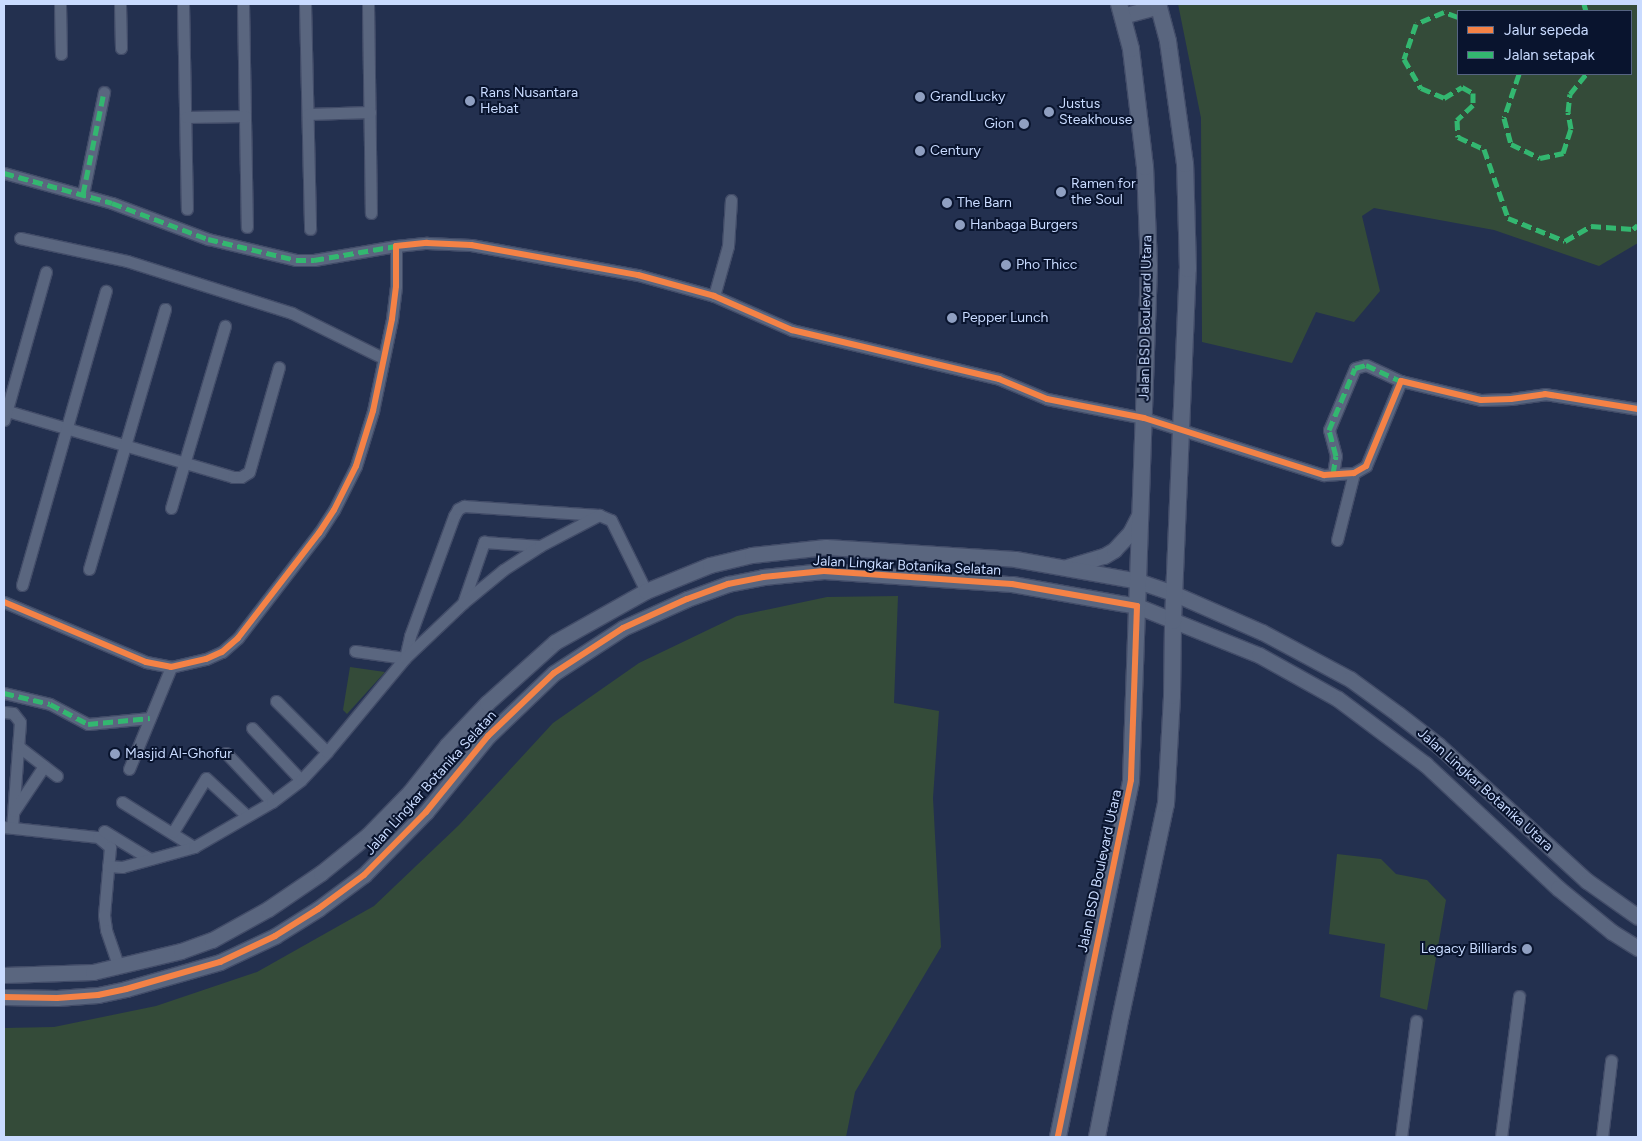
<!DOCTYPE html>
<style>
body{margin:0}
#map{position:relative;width:1642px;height:1141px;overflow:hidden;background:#23304f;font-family:Figtree,sans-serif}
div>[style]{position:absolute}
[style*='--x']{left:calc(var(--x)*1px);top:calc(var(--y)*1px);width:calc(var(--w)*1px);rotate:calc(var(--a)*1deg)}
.green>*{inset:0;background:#344b39}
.roads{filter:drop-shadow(1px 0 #424c68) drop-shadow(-1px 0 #424c68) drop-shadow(0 1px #424c68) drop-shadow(0 -1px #424c68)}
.minor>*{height:11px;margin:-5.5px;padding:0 5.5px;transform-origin:5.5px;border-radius:5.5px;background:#5a667f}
.tertiary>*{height:15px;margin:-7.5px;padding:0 7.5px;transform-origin:7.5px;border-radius:7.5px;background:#5a667f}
.secondary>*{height:16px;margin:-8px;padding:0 8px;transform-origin:8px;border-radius:8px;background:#5a667f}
.quiet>*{height:5px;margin-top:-2.5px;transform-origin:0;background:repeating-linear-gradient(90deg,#33b770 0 10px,transparent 0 15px)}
.cycleway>*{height:6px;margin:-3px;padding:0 3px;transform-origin:3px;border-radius:3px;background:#f48246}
.dots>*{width:14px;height:14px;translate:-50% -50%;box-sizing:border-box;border:2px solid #09142e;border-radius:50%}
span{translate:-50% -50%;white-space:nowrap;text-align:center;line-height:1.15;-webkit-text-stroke:4px #09142e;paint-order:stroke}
.poi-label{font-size:14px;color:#c9dbff}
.left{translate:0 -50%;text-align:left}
.right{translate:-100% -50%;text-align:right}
.street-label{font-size:14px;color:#c9dbff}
.frame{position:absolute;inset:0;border:5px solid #c9dbff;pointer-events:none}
.legend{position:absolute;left:1457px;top:10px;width:175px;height:65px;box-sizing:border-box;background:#09142e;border:1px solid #566482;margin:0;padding:6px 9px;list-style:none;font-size:15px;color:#c9dbff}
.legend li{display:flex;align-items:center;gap:10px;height:25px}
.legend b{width:25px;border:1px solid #566482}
</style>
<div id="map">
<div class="green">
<i style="clip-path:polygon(evenodd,1178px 4px,1638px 4px,1638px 243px,1599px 266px,1494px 230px,1374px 208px,1362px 216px,1380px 291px,1354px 322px,1316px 312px,1292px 363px,1202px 342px,1201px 118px,1178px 4px,1631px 11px,1631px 74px,1458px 74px,1458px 11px,1631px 11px)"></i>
<i style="clip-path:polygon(898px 596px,894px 703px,939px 711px,933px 798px,941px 947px,855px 1092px,846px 1137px,4px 1137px,4px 1028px,54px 1027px,156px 1006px,257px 972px,374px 906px,459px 825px,553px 723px,639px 663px,737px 616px,827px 597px)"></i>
<i style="clip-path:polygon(350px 667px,385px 672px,347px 714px,343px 710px)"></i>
<i style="clip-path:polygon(1337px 854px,1381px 859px,1396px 874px,1427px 880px,1446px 900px,1427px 1010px,1380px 997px,1385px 944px,1329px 934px)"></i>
</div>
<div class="roads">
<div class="minor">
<i style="--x:60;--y:4;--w:50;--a:88.9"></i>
<i style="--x:120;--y:4;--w:44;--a:88.7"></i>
<i style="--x:183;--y:4;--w:205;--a:88.9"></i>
<i style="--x:243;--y:4;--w:223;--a:89"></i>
<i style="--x:305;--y:4;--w:225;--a:88.7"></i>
<i style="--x:368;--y:4;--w:209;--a:89.2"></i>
<i style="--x:308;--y:114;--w:62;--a:-1.8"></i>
<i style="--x:186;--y:117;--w:59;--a:-1"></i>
<i style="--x:4;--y:173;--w:112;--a:15.5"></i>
<i style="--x:112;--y:203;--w:103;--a:20.6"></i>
<i style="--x:208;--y:239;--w:90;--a:13.4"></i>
<i style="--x:296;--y:260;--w:18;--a:0"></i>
<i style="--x:314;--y:260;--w:83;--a:-9.7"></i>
<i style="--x:83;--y:194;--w:104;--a:-78.4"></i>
<i style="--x:20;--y:238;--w:109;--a:12.1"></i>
<i style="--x:127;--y:261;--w:173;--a:17.5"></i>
<i style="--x:292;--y:313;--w:102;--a:26.3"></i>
<i style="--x:714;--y:296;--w:52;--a:-74.4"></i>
<i style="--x:728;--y:246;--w:46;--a:-86.3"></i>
<i style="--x:4;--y:410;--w:239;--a:16.3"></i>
<i style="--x:233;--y:477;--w:8;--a:0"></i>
<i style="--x:241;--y:477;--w:9;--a:-32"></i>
<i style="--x:249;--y:472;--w:109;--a:-74.1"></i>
<i style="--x:4;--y:420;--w:154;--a:-74.2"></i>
<i style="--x:1333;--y:474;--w:18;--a:-81"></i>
<i style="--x:1336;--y:456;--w:27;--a:-105"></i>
<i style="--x:1329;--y:430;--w:67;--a:-67.2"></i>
<i style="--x:1355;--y:368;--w:11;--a:-15"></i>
<i style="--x:1366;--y:365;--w:38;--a:25"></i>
<i style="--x:171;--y:508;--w:190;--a:-73.5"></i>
<i style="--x:1337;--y:540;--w:69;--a:-75.8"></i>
<i style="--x:89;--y:569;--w:271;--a:-73.7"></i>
<i style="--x:22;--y:585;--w:306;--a:-74.1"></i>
<i style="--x:4;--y:602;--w:154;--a:22.9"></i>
<i style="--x:146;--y:662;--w:25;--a:11"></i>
<i style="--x:171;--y:667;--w:36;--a:-13"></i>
<i style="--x:206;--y:659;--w:17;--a:-24"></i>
<i style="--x:222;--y:652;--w:21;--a:-41"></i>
<i style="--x:238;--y:638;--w:133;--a:-52.4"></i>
<i style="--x:319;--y:533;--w:27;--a:-57"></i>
<i style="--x:334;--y:510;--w:49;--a:-63.4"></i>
<i style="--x:356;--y:466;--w:58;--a:-72.8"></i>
<i style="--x:373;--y:411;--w:94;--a:-78.3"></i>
<i style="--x:392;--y:319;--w:33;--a:-83"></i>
<i style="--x:396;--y:286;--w:40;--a:-90"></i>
<i style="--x:396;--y:246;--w:31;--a:-6"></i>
<i style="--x:427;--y:243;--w:44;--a:2.6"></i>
<i style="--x:471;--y:245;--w:170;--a:10.2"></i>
<i style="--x:638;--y:275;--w:79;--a:15.4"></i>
<i style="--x:714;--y:296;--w:85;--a:23.6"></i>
<i style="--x:792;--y:330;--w:213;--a:13.3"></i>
<i style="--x:999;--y:379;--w:52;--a:22.6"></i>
<i style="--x:1047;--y:399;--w:99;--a:11.1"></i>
<i style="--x:1144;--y:418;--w:189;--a:17.6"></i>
<i style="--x:1324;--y:475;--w:30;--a:-4"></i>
<i style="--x:1354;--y:473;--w:14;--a:-30"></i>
<i style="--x:1366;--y:466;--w:92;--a:-67.6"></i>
<i style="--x:1401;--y:381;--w:82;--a:13.4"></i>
<i style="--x:1481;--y:400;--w:30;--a:-2"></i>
<i style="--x:1511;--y:399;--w:34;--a:-8"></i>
<i style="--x:1545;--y:394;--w:94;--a:9.2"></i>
<i style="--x:463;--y:603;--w:65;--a:-71"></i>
<i style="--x:484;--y:542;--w:56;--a:4.1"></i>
<i style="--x:355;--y:651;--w:50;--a:8"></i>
<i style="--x:405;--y:658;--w:23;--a:-77"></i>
<i style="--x:410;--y:636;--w:128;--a:-69.9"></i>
<i style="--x:454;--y:516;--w:8;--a:-60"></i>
<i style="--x:458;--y:509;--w:7;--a:-27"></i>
<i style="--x:464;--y:506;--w:135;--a:3.8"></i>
<i style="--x:599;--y:515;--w:13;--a:23"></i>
<i style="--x:611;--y:520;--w:79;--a:63.8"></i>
<i style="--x:4;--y:693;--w:47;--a:13.4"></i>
<i style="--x:50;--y:704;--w:43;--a:27.8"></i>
<i style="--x:88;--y:724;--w:62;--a:-5.5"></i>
<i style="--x:276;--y:701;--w:72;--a:45"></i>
<i style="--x:4;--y:712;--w:9;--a:6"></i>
<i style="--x:13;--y:713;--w:11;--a:52"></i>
<i style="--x:20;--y:722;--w:106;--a:94.3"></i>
<i style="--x:252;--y:728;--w:71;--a:46.7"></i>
<i style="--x:18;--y:746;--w:49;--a:37.6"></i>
<i style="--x:226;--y:753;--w:67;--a:46.8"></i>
<i style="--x:129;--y:769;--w:110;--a:-67.6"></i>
<i style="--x:122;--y:802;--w:85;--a:32"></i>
<i style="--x:14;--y:811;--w:54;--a:-56.3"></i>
<i style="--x:4;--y:827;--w:95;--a:6.1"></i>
<i style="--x:98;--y:837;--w:16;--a:40"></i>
<i style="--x:110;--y:847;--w:68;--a:95"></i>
<i style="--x:104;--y:915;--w:15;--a:82"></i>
<i style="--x:106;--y:930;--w:39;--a:71"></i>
<i style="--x:104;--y:831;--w:54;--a:31.3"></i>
<i style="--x:173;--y:832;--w:63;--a:-58.6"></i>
<i style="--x:206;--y:778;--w:56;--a:42.8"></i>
<i style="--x:108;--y:866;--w:14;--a:4"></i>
<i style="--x:122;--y:867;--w:75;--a:-15.5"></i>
<i style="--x:194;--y:847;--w:90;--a:-30"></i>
<i style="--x:272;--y:802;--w:36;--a:-37"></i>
<i style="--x:301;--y:780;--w:38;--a:-47"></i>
<i style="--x:327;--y:752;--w:122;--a:-50.3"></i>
<i style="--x:405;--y:658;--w:80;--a:-43.5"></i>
<i style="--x:463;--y:603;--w:52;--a:-39.5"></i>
<i style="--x:503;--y:570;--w:44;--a:-33"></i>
<i style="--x:540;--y:546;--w:67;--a:-27.7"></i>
<i style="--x:1401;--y:1137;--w:117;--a:-82.6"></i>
<i style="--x:1501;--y:1137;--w:142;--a:-82.7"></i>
<i style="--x:1602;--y:1137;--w:77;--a:-83.2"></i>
</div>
<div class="tertiary">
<i style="--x:1122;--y:16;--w:38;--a:-15"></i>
<i style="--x:1067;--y:567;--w:39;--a:-17"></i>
<i style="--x:1104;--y:556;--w:12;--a:-31"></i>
<i style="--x:1114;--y:550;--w:23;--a:-47"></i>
<i style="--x:1130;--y:533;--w:22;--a:-63"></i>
<i style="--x:4;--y:975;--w:89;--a:-1.9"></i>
<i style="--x:93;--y:972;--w:90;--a:-13.4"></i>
<i style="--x:181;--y:951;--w:33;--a:-20"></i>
<i style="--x:212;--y:940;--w:64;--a:-29"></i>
<i style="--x:268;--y:909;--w:64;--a:-34.2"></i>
<i style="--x:321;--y:873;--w:60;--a:-39"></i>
<i style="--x:368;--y:835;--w:60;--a:-45.7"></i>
<i style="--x:410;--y:792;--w:60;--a:-51.8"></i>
<i style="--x:447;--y:745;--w:58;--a:-46.4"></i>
<i style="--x:487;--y:703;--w:91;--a:-41.9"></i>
<i style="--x:555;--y:642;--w:104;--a:-29.3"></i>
<i style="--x:646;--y:591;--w:69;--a:-22.1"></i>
<i style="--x:710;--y:565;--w:43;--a:-13.4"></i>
<i style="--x:752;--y:555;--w:74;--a:-6.2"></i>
<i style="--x:826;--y:547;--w:189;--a:3.6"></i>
<i style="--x:1015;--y:559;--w:125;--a:10.1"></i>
<i style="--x:1138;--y:581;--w:39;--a:19"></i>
<i style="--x:1175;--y:594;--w:95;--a:23.6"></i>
<i style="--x:1262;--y:632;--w:100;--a:28.1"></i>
<i style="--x:1350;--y:679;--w:59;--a:36.1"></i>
<i style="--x:1398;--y:714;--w:51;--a:37.8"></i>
<i style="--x:1438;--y:745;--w:202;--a:42.4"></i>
<i style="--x:1587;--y:881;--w:62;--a:35.2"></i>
<i style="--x:4;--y:997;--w:53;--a:1.1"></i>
<i style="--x:57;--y:998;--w:41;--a:-4.2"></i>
<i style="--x:98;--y:995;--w:29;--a:-12"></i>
<i style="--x:126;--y:989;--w:98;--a:-16"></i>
<i style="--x:220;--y:962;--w:61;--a:-25.3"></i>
<i style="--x:275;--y:936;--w:51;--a:-32.1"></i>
<i style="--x:318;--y:909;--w:57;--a:-36.5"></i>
<i style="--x:364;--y:875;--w:88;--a:-45.5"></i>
<i style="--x:426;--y:812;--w:98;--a:-50.8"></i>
<i style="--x:488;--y:736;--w:91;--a:-43.7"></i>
<i style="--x:554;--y:673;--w:82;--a:-33.1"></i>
<i style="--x:623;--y:628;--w:70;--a:-24.4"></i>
<i style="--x:687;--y:599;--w:44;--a:-20.1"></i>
<i style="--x:728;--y:584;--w:36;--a:-11"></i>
<i style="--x:763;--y:577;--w:61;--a:-5.6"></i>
<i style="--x:824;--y:571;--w:188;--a:4"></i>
<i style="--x:1012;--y:584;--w:127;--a:10"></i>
<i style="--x:1137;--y:606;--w:131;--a:21.9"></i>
<i style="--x:1259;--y:655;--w:90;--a:29.1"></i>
<i style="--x:1338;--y:699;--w:109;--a:36.8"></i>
<i style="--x:1425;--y:764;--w:182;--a:43"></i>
<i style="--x:1558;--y:888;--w:70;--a:39.2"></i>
<i style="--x:1612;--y:932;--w:31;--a:32"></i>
</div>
<div class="secondary">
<i style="--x:1058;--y:1137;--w:364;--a:-78.4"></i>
<i style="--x:1131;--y:780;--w:514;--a:-87.99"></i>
<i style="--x:1149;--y:266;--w:99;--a:-92.3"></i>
<i style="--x:1145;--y:167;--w:119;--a:-96.8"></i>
<i style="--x:1131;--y:49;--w:47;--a:-104.9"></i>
<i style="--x:1097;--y:1137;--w:124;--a:-78.9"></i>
<i style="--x:1121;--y:1015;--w:216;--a:-78"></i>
<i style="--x:1166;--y:804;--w:108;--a:-86.8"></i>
<i style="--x:1172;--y:696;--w:75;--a:-89.2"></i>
<i style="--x:1173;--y:621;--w:352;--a:-87.6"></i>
<i style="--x:1188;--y:269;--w:105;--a:-91.6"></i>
<i style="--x:1185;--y:164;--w:124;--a:-97.9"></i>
<i style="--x:1168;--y:41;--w:38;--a:-105"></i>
</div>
</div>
<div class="quiet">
<i style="--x:1584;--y:4;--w:7;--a:74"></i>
<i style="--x:1458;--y:17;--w:15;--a:-160"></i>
<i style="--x:1444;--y:12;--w:30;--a:157"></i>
<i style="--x:1416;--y:24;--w:37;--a:109"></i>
<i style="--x:1404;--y:59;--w:34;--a:60"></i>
<i style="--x:1421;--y:88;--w:25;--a:23"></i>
<i style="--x:1444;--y:98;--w:21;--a:-31"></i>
<i style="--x:1462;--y:87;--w:13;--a:29"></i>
<i style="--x:1473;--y:93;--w:12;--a:90"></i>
<i style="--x:1473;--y:105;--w:22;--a:137"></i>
<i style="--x:1457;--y:120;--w:17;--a:87"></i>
<i style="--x:1458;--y:137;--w:29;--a:25"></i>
<i style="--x:1484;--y:149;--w:73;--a:70.8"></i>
<i style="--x:1508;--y:218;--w:61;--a:22"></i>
<i style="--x:1565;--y:241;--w:30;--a:-30"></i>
<i style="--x:1591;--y:226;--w:42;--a:4.1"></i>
<i style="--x:1633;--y:229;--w:6;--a:-39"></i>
<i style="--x:1519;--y:74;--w:46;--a:108.8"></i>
<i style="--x:1504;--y:118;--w:27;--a:75"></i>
<i style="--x:1511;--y:144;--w:32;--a:26"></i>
<i style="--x:1540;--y:158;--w:24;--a:-12"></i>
<i style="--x:1563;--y:153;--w:25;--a:-72"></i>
<i style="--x:1571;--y:129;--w:17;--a:-100"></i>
<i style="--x:1568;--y:112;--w:18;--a:-84"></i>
<i style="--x:1570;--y:94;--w:26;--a:-51"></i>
<i style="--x:4;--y:173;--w:112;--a:15.5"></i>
<i style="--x:112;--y:203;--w:103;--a:20.6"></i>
<i style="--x:208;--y:239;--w:90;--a:13.4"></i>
<i style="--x:296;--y:260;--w:18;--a:0"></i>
<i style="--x:314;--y:260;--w:83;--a:-9.7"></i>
<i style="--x:83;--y:194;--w:104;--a:-78.4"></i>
<i style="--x:1333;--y:474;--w:18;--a:-81"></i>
<i style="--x:1336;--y:456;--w:27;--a:-105"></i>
<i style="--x:1329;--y:430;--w:67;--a:-67.2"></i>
<i style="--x:1355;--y:368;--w:11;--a:-15"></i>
<i style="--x:1366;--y:365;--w:38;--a:25"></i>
<i style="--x:4;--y:693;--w:47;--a:13.4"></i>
<i style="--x:50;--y:704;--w:43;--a:27.8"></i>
<i style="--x:88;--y:724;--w:62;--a:-5.5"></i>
</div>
<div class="cycleway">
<i style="--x:4;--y:602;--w:154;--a:22.9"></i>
<i style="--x:146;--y:662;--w:25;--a:11"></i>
<i style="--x:171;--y:667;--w:36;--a:-13"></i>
<i style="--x:206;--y:659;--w:17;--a:-24"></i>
<i style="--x:222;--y:652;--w:21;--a:-41"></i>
<i style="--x:238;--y:638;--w:133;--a:-52.4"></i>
<i style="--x:319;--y:533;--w:27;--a:-57"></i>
<i style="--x:334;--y:510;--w:49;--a:-63.4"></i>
<i style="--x:356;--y:466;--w:58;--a:-72.8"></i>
<i style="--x:373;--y:411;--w:94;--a:-78.3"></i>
<i style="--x:392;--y:319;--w:33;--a:-83"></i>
<i style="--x:396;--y:286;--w:40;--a:-90"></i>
<i style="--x:396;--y:246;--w:31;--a:-6"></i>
<i style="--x:427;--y:243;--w:44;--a:2.6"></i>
<i style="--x:471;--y:245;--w:170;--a:10.2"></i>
<i style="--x:638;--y:275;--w:79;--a:15.4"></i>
<i style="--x:714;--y:296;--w:85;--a:23.6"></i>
<i style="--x:792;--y:330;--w:213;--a:13.3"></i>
<i style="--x:999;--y:379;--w:52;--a:22.6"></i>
<i style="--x:1047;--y:399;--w:99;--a:11.1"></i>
<i style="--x:1144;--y:418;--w:189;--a:17.6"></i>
<i style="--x:1324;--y:475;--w:30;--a:-4"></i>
<i style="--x:1354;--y:473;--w:14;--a:-30"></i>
<i style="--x:1366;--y:466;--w:92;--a:-67.6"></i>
<i style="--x:1401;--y:381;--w:82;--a:13.4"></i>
<i style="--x:1481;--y:400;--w:30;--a:-2"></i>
<i style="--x:1511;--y:399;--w:34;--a:-8"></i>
<i style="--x:1545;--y:394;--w:94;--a:9.2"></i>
<i style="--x:4;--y:997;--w:53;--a:1.1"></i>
<i style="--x:57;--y:998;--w:41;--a:-4.2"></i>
<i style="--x:98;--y:995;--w:29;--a:-12"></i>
<i style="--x:126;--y:989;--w:98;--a:-16"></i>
<i style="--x:220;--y:962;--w:61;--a:-25.3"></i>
<i style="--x:275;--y:936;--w:51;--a:-32.1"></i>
<i style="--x:318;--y:909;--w:57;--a:-36.5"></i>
<i style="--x:364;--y:875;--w:88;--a:-45.5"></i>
<i style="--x:426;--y:812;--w:98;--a:-50.8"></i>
<i style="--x:488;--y:736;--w:91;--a:-43.7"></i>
<i style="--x:554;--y:673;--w:82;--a:-33.1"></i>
<i style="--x:623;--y:628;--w:70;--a:-24.4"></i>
<i style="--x:687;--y:599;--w:44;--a:-20.1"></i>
<i style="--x:728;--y:584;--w:36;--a:-11"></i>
<i style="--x:763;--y:577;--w:61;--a:-5.6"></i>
<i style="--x:824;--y:571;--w:188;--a:4"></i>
<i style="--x:1012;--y:584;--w:127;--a:10"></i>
<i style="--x:1137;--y:606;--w:174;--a:92"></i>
<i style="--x:1131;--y:780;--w:364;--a:101.6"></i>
</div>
<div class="dots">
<i style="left:920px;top:97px;background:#8f9fc1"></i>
<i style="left:470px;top:101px;background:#8f9fc1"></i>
<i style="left:1049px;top:112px;background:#8f9fc1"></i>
<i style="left:1024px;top:124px;background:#8f9fc1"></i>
<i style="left:920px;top:151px;background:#8f9fc1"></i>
<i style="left:1061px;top:192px;background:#8f9fc1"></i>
<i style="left:947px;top:203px;background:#8f9fc1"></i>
<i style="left:960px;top:225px;background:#8f9fc1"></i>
<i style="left:1006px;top:265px;background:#8f9fc1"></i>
<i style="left:952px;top:318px;background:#8f9fc1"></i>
<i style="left:115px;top:754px;background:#8f9fc1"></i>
<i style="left:1527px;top:949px;background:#8f9fc1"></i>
</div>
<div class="poi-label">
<span class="left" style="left:480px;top:101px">Rans Nusantara<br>Hebat</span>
<span class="left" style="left:930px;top:97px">GrandLucky</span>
<span class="left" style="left:1059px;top:112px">Justus<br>Steakhouse</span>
<span class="right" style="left:1014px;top:124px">Gion</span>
<span class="left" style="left:930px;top:151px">Century</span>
<span class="left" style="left:1071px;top:192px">Ramen for<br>the Soul</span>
<span class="left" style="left:957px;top:203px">The Barn</span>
<span class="left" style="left:970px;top:225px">Hanbaga Burgers</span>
<span class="left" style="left:1016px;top:265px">Pho Thicc</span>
<span class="left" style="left:962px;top:318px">Pepper Lunch</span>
<span class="left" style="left:125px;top:754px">Masjid Al-Ghofur</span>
<span class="right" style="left:1517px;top:949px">Legacy Billiards</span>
</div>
<div class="street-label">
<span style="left:1146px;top:318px;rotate:-89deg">Jalan BSD Boulevard Utara</span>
<span style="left:907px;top:566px;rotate:3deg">Jalan Lingkar Botanika Selatan</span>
<span style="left:431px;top:783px;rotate:-48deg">Jalan Lingkar Botanika Selatan</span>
<span style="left:1485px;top:790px;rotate:42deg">Jalan Lingkar Botanika Utara</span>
<span style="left:1100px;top:871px;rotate:-78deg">Jalan BSD Boulevard Utara</span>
</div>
<div class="frame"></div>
<ul class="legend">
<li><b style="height:6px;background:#f48246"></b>Jalur sepeda</li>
<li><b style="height:6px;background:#33b770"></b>Jalan setapak</li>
</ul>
</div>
